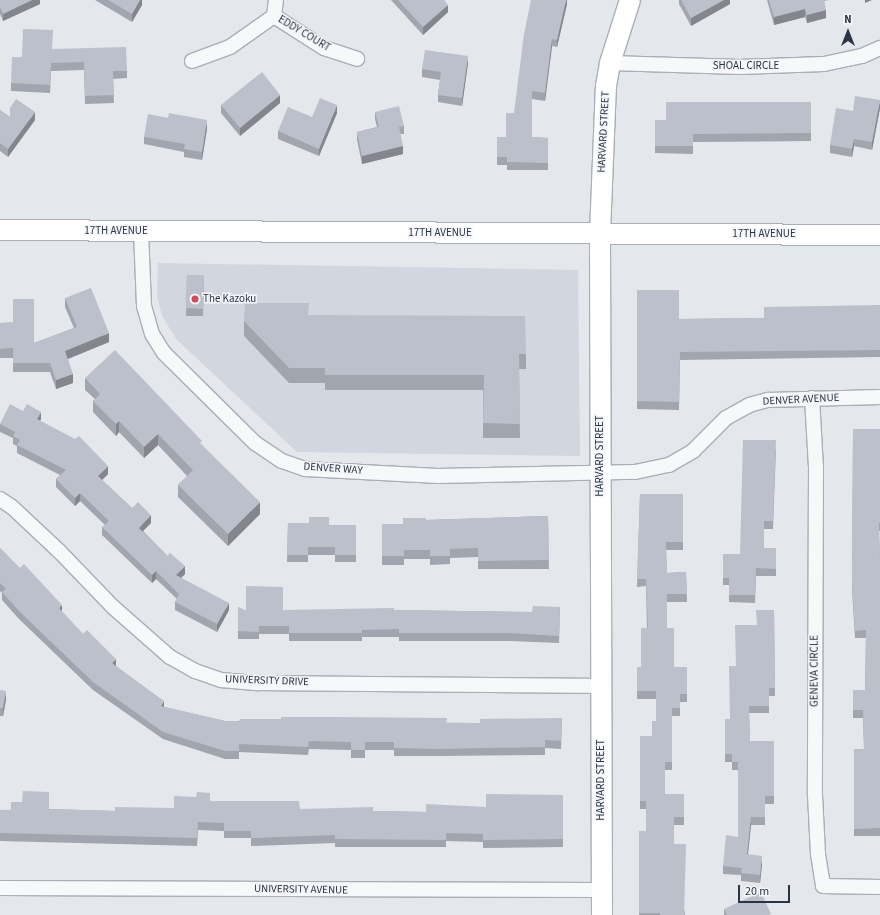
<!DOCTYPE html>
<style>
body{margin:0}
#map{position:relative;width:880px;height:915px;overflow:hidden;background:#e4e7ec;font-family:"Source Sans 3",sans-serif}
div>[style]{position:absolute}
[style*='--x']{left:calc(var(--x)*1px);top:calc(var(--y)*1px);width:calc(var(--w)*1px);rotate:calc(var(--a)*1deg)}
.built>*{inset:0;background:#d2d6de}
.roads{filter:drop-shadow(1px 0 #a9aeb7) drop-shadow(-1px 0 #a9aeb7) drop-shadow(0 1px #a9aeb7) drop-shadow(0 -1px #a9aeb7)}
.street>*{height:14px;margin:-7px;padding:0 7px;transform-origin:7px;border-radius:7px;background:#f7f8fa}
.secondary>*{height:20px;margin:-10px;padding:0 10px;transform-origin:10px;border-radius:10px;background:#fff}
.wall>*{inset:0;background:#a1a5ae}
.shaded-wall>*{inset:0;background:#83868d}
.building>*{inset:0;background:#bbc0ca}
.dots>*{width:11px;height:11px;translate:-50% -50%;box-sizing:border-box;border:2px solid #f4f6f9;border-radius:50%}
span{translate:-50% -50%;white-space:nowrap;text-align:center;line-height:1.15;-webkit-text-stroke:3px #f4f6f9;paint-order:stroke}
.street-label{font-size:11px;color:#2b3445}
.poi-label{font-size:11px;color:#2b3445}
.left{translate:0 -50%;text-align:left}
.north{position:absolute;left:828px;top:12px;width:40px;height:40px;-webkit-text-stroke:3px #f4f6f9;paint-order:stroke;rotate:0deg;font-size:11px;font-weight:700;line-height:16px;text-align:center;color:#2b3445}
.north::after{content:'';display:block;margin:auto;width:14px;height:18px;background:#2b3445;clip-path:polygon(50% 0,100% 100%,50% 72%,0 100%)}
.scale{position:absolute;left:738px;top:885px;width:52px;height:18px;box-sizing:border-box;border:2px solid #2b3445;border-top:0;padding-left:5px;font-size:12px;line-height:14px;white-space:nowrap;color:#2b3445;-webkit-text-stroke:3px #f4f6f9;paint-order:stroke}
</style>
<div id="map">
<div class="built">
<i style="clip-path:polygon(158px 263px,578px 270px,580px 456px,297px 452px,176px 339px,162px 316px,157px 296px)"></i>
</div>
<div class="roads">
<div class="street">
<i style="--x:274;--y:16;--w:59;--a:32.6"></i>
<i style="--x:324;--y:48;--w:35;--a:18"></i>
<i style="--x:192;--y:61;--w:40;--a:-20.2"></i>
<i style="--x:230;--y:47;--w:54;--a:-35.2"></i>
<i style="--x:274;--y:16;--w:16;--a:-83"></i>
<i style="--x:610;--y:63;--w:130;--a:1.8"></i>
<i style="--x:740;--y:67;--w:84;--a:-2"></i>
<i style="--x:824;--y:64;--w:39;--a:-12"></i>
<i style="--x:862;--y:56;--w:20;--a:-24"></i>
<i style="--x:141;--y:231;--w:75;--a:87.7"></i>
<i style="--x:144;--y:306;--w:29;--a:74"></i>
<i style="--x:152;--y:334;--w:22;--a:58"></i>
<i style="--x:164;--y:353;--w:128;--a:44.7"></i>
<i style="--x:255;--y:443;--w:32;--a:34"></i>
<i style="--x:282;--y:461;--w:24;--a:19"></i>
<i style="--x:305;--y:469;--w:133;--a:3"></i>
<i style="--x:438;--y:476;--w:197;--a:-1.2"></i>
<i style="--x:635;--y:472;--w:35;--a:-12"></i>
<i style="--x:669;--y:465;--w:28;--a:-30"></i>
<i style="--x:693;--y:451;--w:47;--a:-45"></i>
<i style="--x:726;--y:418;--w:26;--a:-29"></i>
<i style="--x:749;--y:405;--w:20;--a:-15"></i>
<i style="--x:768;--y:400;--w:112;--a:-1.5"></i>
<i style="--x:812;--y:398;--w:70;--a:86.7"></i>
<i style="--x:816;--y:468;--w:327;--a:90.2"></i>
<i style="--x:815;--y:795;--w:59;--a:87.1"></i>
<i style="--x:818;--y:854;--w:32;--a:81"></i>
<i style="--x:823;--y:886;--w:57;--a:1"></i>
<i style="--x:0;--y:499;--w:14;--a:34"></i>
<i style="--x:12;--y:507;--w:66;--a:43.2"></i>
<i style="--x:60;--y:552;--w:76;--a:46.1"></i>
<i style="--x:113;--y:607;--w:76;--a:41.3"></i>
<i style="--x:170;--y:657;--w:29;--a:29"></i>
<i style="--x:195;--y:671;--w:28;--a:19"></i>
<i style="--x:221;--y:680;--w:37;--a:5"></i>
<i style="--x:258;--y:683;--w:343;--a:0.5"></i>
<i style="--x:0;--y:888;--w:601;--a:0.19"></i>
</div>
<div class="secondary">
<i style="--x:0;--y:230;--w:880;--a:0.33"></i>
<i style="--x:602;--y:915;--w:681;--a:-90.17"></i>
<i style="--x:600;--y:234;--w:148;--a:-87.7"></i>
<i style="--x:606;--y:86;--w:23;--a:-80"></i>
<i style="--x:610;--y:63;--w:66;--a:-72.4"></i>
</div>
</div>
<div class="wall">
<i style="clip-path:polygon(0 0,40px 0,40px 4px,3px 21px,0 14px)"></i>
<i style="clip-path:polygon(95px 0,142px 0,142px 5px,132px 22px)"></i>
<i style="clip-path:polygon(391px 0,444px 0,448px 12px,423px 35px)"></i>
<i style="clip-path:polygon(567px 0,567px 4px,557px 47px,552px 46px,545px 101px,532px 99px,532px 137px,548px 138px,548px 170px,507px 170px,507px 165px,497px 165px,497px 137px,506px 137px,514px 113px)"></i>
<i style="clip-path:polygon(679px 0,730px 0,730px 4px,691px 26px,679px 4px)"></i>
<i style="clip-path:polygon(767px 0,828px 0,824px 1px,826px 18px,807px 23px,805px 17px,774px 25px)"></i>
<i style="clip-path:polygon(52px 49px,127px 71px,127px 78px,113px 79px,114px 103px,85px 104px,84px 70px,51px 71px,50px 93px,11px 91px,11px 83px,22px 57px)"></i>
<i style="clip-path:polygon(468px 63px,462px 106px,438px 102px,438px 95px,440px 80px,422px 77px,422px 69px)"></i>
<i style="clip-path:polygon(811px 102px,811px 141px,693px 142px,693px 154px,655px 153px,655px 120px,666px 120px)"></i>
<i style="clip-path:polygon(280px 103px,240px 136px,221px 113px,221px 105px)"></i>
<i style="clip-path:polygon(880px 108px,872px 150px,854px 146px,852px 157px,830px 153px,830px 145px,853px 111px)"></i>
<i style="clip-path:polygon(0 110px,10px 117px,35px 120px,8px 157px,0 151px)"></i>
<i style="clip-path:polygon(375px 112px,404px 126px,404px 134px,400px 134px,403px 154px,362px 164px,357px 140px,357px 132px,377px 127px,375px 119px)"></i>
<i style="clip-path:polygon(337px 113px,319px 156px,278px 139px,278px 131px,312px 117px)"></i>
<i style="clip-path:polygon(168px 118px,207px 128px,202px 160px,184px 157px,184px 152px,144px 144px,144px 137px)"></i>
<i style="clip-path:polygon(187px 275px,204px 275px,203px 316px,186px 316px)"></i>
<i style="clip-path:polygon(637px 290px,679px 319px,764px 318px,880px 305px,880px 357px,680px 360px,679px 410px,637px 409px)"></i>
<i style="clip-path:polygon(65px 298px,109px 342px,68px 359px,73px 383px,56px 389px,50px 372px,13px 372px,13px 358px,0 358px,0 323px,34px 343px,74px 328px,65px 307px)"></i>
<i style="clip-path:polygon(309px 315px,526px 354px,526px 369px,519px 369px,520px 438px,483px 438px,483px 390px,325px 390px,325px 383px,289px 383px,244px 336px,244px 321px)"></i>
<i style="clip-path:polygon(85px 378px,202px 445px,260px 514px,228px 546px,178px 497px,178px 485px,187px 476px,158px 445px,144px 458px,119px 432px,116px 436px,93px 412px,93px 401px,95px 399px,85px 390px)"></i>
<i style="clip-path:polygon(23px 411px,41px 419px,40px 421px,108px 474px,102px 480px,132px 508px,151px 523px,143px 531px,185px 574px,181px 578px,229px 610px,217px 632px,175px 610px,175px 602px,177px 599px,156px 579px,152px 583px,102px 535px,102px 527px,105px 525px,80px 501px,75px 506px,56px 487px,56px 479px,60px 475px,17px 453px,17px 446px,13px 444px,13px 438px,0 432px,0 424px)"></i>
<i style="clip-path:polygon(853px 429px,880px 429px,880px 531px,879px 531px,880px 562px,880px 836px,854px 836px,854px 749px,864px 749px,863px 718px,853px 718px,853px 690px,865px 690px,866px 638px,855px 638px,852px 590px)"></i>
<i style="clip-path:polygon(776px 448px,773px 529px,764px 529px,764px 548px,776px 548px,776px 576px,756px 576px,755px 603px,729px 602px,729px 585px,723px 585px,723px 554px,740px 554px)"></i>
<i style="clip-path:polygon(640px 494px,683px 494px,683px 550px,666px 550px,667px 573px,686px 572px,687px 602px,667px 602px,667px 628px,674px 667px,687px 667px,687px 702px,680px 702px,680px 716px,672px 716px,672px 770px,665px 770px,665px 794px,684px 794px,684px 825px,674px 825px,674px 844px,685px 915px,639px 915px,639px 831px,646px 831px,646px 809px,640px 809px,640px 736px,652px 736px,656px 721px,656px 699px,637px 699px,637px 667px,641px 667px,647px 628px,646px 586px,637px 587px)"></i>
<i style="clip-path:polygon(548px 516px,549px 569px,478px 569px,478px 557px,450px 558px,450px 564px,430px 565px,430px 559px,404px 559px,404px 565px,382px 565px,382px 524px,403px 524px,426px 520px)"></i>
<i style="clip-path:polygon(288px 523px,329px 525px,356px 525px,356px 562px,335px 562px,335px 555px,308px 555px,308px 562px,287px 562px)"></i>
<i style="clip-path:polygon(0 548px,83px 634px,116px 666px,164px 707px,225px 721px,480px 723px,562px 718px,561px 749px,545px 748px,545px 755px,439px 756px,394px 756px,394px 750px,365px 750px,365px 758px,351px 758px,351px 750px,309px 749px,308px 755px,239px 752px,239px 759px,225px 759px,163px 739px,93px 690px,19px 619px,2px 600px,2px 593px,0 591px)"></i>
<i style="clip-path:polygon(238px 607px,246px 611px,283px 610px,394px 610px,532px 612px,560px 607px,559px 643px,510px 641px,399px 641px,399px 637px,362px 637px,362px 641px,289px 641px,289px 634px,259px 634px,259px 639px,238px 639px)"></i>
<i style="clip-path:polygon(774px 610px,775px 696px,769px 696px,769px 713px,749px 713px,750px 741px,774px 741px,774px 804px,765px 804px,765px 825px,751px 825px,748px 854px,762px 864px,760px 883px,741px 881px,741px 875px,723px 874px,723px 866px,738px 837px,738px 770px,732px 770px,732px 762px,725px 762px,725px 719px,730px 719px,736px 666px,757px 625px)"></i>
<i style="clip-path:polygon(0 690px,6px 699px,3px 716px,0 716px)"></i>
<i style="clip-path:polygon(563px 795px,563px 847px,483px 848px,483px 842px,446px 841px,446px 847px,335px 847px,335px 843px,251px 846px,251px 838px,224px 838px,224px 831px,198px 830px,197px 846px,0 841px,0 810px,49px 809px,115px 811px,174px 808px,210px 801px,300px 809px,373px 811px,426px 812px,486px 807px)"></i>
<i style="clip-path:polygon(724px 909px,771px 915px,724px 915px)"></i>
</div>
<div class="shaded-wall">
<i style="clip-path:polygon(32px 0,40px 0,40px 4px,3px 21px,3px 14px)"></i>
<i style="clip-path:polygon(140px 0,142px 0,142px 5px,132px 22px,132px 14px)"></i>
<i style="clip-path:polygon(566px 0,567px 0,567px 4px,557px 47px,557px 40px)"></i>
<i style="clip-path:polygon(724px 0,730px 0,730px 4px,691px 26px,691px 18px)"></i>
<i style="clip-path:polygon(865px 0,872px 0,865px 3px)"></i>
<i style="clip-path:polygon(448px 5px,448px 12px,423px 35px,423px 27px)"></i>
<i style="clip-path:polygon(805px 9px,805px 17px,774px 25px,774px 17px)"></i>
<i style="clip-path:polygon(826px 10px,826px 18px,807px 23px,807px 15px)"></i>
<i style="clip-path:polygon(552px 39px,552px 46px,545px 101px,545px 93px)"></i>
<i style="clip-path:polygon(468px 56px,468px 63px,462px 106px,462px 98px)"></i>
<i style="clip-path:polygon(280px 95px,280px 103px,240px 136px,240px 128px)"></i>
<i style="clip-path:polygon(880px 100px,880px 108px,872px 150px,872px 142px)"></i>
<i style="clip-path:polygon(337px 105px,337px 113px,319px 156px,319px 149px)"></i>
<i style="clip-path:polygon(35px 112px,35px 120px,8px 157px,8px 149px)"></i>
<i style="clip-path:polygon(207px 120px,207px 128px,202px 160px,202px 152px)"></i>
<i style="clip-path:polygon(854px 139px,854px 146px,852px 157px,852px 149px)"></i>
<i style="clip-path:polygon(403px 146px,403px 154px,362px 164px,362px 156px)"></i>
<i style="clip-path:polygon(109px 333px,109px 342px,65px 360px,65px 351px)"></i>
<i style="clip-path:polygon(73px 374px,73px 383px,56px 389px,56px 380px)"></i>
<i style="clip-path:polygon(41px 412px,41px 419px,37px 427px,37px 419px)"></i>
<i style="clip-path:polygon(119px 421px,119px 432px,116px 436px,116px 424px)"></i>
<i style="clip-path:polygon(158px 434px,158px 445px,144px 458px,144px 447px)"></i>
<i style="clip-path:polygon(108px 466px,108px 474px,98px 484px,98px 476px)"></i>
<i style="clip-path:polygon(80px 493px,80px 501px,75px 506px,75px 498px)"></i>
<i style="clip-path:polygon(260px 502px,260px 514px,228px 546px,228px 534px)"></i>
<i style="clip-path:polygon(151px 515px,151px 523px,139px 535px,139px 528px)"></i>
<i style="clip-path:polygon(185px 566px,185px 574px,176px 583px,176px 575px)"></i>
<i style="clip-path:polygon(156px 571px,156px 579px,152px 583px,152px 575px)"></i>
<i style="clip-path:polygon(229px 603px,229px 610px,217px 632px,217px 624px)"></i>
<i style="clip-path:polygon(62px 605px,62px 613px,59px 608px)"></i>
<i style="clip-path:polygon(116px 659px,116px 667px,112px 663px)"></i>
<i style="clip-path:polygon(6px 691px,6px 699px,3px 716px,3px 708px)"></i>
<i style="clip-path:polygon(164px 701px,164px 709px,161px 706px)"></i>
<i style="clip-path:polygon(751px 817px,751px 825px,747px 862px,747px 854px)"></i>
<i style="clip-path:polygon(762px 856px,762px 864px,760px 883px,760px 875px)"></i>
</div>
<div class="building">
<i style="clip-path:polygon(0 0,32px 0,3px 14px,0 7px)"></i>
<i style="clip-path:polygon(108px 0,140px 0,132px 14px)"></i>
<i style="clip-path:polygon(398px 0,444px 0,448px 5px,423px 27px)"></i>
<i style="clip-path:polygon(531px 0,566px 0,557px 40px,552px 39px,545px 93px,532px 91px,532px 137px,548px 138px,548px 163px,507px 162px,507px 157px,497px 157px,497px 137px,506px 137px,506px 113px,514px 113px,524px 34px)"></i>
<i style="clip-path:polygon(681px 0,724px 0,691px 18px)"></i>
<i style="clip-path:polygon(769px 0,824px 0,826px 10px,807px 15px,805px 9px,774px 17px)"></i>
<i style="clip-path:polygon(23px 29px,53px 30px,52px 49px,126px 47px,127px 71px,113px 71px,114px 95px,85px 96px,84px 62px,51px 63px,50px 85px,11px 83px,12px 57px,22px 57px)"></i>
<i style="clip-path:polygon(425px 50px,468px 56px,462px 98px,438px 95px,441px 72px,422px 69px)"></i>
<i style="clip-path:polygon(262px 72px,280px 95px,240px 128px,221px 105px)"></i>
<i style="clip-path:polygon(855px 96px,880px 100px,872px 142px,854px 139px,852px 149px,830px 145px,836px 108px,853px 111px)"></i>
<i style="clip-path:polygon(320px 98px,337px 105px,319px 149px,278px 131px,288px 107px,312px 117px)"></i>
<i style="clip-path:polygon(16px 99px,35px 112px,8px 149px,0 143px,0 110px,10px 117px,10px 108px)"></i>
<i style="clip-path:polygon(666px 102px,811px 102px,811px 133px,693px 134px,693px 146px,655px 146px,655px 120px,666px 120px)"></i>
<i style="clip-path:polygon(399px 106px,404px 126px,399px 127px,403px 146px,362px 156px,357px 132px,379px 127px,375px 112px)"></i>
<i style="clip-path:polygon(169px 113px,207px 120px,202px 152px,184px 149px,185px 144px,144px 137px,148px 114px,168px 118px)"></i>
<i style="clip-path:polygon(187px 275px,204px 275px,203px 309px,186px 308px)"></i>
<i style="clip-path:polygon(91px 288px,109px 333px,65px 351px,73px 374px,56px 380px,50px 363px,13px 363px,13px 348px,0 349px,0 323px,13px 322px,13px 299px,34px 299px,34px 343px,77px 327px,65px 298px)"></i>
<i style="clip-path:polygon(637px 290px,679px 290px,679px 319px,764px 318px,764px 307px,880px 305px,880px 350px,680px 352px,679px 402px,637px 401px)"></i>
<i style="clip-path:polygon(245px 303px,309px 303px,308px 315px,525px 316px,526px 354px,519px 354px,520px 424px,483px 423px,484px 375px,325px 375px,325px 368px,289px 368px,244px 321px)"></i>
<i style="clip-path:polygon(115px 350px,202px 441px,200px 443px,260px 502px,228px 534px,178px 485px,193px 470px,158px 434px,144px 447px,119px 421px,116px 424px,93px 401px,100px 394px,85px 378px)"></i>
<i style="clip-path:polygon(10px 404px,23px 411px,27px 404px,41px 412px,37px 419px,75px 439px,79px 436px,108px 466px,98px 476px,132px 508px,138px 502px,151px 515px,139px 528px,167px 556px,170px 553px,185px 566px,176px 575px,229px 603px,217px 624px,175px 602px,179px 594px,156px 571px,152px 575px,102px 527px,109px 521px,80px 493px,75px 498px,56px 479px,66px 470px,17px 445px,20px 440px,13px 436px,15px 432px,0 424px)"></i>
<i style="clip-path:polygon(853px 429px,880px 429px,880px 523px,879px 523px,880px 562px,880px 828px,854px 829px,854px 749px,864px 749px,863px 710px,853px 710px,853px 690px,865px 690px,866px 630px,855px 631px,852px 583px)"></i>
<i style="clip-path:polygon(743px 440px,776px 440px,773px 521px,764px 521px,764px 548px,776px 548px,776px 569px,756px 568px,755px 595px,729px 595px,729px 578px,723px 578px,723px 554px,740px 554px)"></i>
<i style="clip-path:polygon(640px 494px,683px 494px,683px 542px,666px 542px,667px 573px,686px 572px,687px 594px,667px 594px,667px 628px,674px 628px,674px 667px,687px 667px,687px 694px,680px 694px,680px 708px,672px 708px,672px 762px,665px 762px,665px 794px,684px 794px,684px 817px,674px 817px,674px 844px,686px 844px,684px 915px,660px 915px,660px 913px,639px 913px,639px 831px,646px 831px,646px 801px,640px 801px,640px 736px,652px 736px,652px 721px,656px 721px,656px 691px,637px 691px,637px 667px,641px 667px,641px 628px,648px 628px,646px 579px,637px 579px)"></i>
<i style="clip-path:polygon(548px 516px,549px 560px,478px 561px,478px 548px,450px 549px,450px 556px,430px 556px,430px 550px,404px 550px,404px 556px,382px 556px,382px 524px,403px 524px,403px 518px,426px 518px,426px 520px)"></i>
<i style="clip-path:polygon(309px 517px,329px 517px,329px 525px,356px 525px,356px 555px,335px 555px,335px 547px,308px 547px,308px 555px,287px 555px,288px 523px,309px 523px)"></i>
<i style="clip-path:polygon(0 548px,20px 568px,24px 564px,62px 605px,59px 608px,83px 634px,87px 630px,116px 659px,112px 663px,164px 701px,161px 706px,225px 721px,239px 721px,240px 719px,281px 719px,281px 717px,337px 717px,447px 718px,446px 723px,480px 723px,480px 719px,562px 718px,561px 741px,545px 740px,545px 747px,439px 749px,394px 748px,394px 742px,365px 742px,365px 750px,351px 750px,351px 742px,309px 741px,308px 747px,239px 744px,239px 751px,225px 751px,163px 732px,93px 682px,19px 611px,2px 592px,6px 589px,0 583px)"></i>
<i style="clip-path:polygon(246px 586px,283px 587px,283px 610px,394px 608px,394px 610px,532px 612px,533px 606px,560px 607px,559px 636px,510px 633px,399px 633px,399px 629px,362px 630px,362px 633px,289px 633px,289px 626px,259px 626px,259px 632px,238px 631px,238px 607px,246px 611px)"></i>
<i style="clip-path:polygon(756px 610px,774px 610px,775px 688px,769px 688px,769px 706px,749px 706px,750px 741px,774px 741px,774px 796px,765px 796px,765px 817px,751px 817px,747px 854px,762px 856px,760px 875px,741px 873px,742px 868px,723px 866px,726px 835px,738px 837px,738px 762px,732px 762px,732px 754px,725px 754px,725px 719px,730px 719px,729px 666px,736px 666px,735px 625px,757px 625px)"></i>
<i style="clip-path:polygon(0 690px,6px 691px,3px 708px,0 708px)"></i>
<i style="clip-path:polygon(23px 791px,49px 792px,49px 809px,115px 811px,115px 807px,174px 808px,174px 796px,196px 797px,197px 792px,210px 793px,210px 801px,299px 801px,300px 809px,373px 807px,373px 811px,426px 812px,426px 804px,486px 807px,486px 794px,563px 795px,563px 839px,483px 840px,483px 834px,446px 833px,446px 840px,335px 839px,335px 835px,251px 838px,251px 831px,224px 831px,224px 823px,198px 822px,197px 838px,0 833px,0 810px,11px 810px,11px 802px,22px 802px)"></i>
<i style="clip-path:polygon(761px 892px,771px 914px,768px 915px,727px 915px,724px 909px)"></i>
</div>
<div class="dots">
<i style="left:195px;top:299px;background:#d1495b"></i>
</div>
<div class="street-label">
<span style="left:304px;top:34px;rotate:31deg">EDDY COURT</span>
<span style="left:746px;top:66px">SHOAL CIRCLE</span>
<span style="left:604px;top:132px;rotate:-87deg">HARVARD STREET</span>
<span style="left:116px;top:231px">17TH AVENUE</span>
<span style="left:440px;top:233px">17TH AVENUE</span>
<span style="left:764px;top:234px">17TH AVENUE</span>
<span style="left:801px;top:400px;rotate:-3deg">DENVER AVENUE</span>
<span style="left:600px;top:456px;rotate:-90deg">HARVARD STREET</span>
<span style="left:333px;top:469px;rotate:4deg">DENVER WAY</span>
<span style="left:815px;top:671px;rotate:-90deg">GENEVA CIRCLE</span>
<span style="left:267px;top:681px;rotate:2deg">UNIVERSITY DRIVE</span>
<span style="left:601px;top:780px;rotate:-90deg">HARVARD STREET</span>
<span style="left:301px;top:890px;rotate:1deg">UNIVERSITY AVENUE</span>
</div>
<div class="poi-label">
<span class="left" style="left:203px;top:299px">The Kazoku</span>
</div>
<div class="north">N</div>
<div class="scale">20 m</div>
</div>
